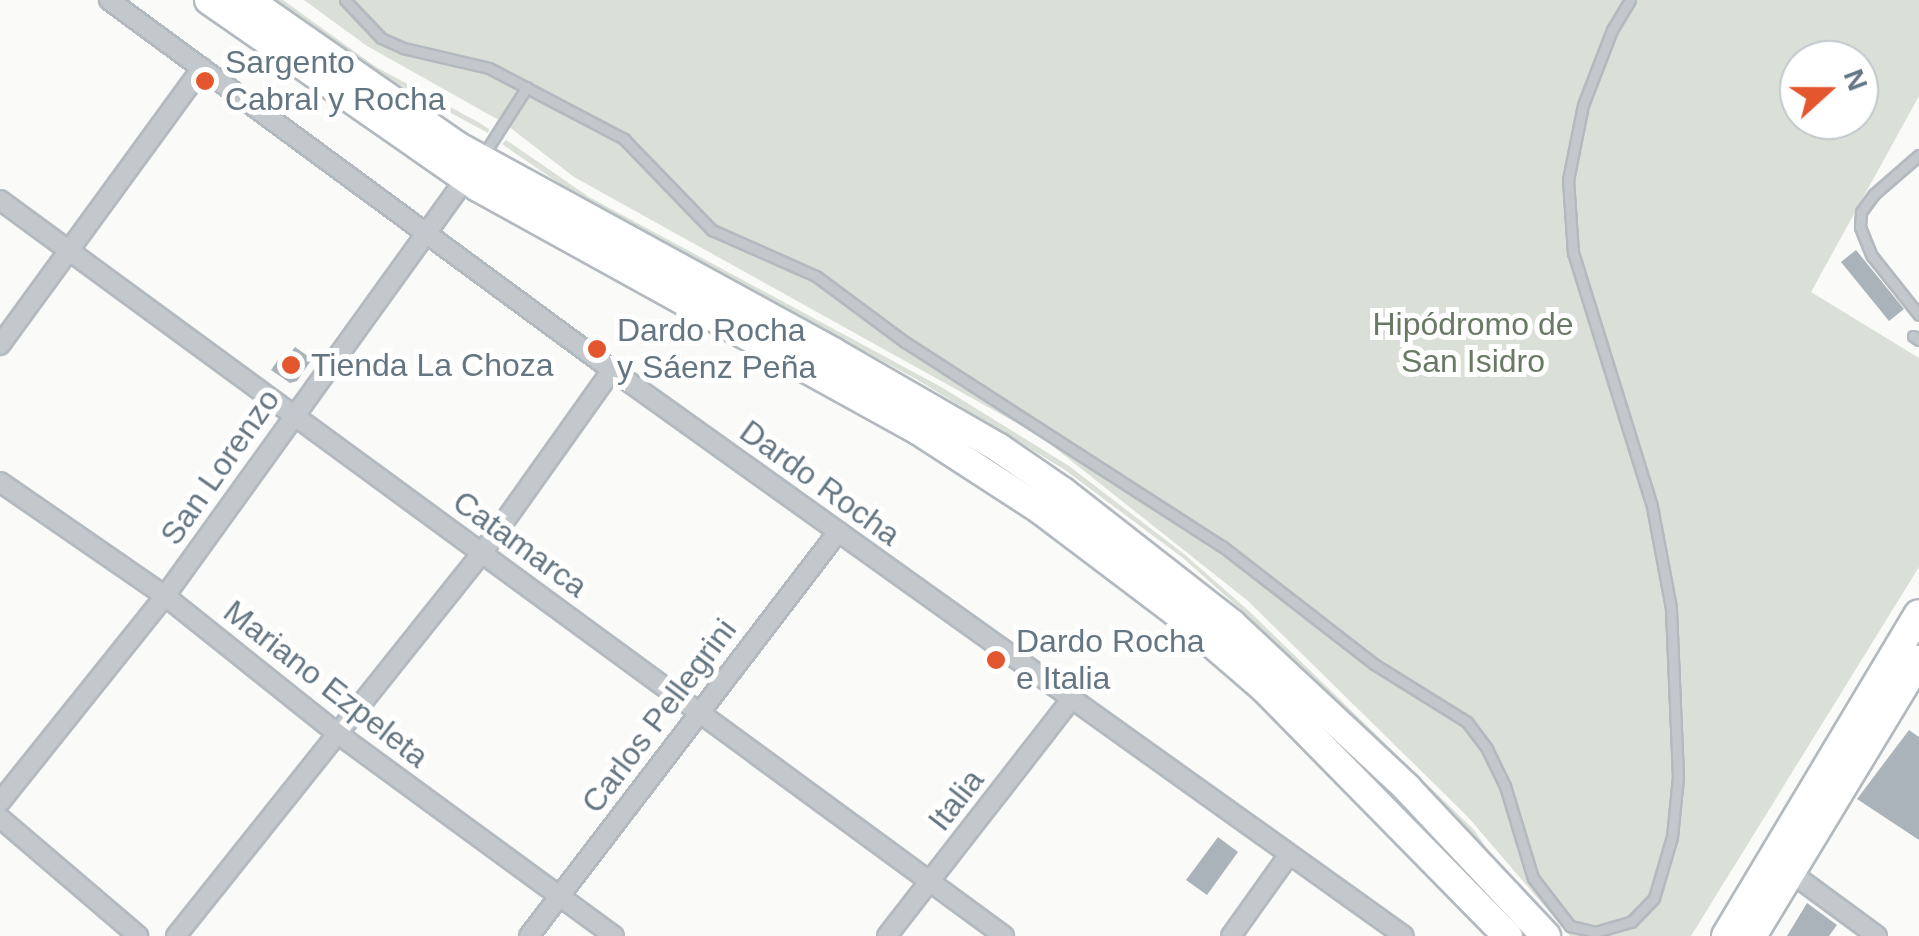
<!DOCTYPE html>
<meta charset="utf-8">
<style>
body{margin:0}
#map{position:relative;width:1919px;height:936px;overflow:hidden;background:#fafaf8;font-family:Arial,sans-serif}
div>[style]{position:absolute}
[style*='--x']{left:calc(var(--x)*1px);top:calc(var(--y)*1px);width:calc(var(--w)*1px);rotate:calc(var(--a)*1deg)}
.green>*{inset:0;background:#dadfd7}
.building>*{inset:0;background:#aab3b9}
.roads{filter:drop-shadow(2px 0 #b3babf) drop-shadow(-2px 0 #b3babf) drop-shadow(0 2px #b3babf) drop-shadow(0 -2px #b3babf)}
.lane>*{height:9px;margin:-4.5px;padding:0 4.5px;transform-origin:4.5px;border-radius:4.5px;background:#c3c8cc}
.street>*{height:18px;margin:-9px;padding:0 9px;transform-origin:9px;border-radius:9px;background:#c3c8cc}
.secondary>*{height:28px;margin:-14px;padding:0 14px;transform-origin:14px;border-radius:14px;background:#fff}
.dots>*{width:28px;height:28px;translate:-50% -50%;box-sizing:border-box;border:5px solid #fff;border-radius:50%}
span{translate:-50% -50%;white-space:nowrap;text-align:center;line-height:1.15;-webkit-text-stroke:10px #fff;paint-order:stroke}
.poi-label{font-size:32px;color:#657683}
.left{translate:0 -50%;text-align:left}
.park-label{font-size:32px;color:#687a64}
.street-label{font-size:32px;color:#657683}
.north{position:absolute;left:1779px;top:40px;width:100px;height:100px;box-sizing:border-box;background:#fff;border:2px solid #c1c8cd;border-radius:50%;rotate:69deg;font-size:28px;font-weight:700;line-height:40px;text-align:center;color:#657683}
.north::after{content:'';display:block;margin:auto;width:35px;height:45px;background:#e4572e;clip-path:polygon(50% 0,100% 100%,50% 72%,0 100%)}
</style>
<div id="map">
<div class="green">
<i style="clip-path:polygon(273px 0,283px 0,376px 67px,478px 122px,489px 129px,488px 133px,373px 71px)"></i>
<i style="clip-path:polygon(evenodd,304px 0,1919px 0,1919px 96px,1811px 292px,1919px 358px,1919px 567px,1691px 936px,1570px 936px,1468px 817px,1248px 601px,1040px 436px,574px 177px,504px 123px,367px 46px,304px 0,1799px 60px,1859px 60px,1859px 120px,1799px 120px,1799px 60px)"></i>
<i style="clip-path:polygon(506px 140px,589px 197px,943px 388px,1069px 466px,1184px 554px,1250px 612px,1474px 830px,1490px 853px,1247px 615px,1183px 558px,1065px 470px,916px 379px,586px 202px,502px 144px)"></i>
</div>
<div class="building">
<i style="clip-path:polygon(1856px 250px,1904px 309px,1889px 321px,1841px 262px)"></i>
<i style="clip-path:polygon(295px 347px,312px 359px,297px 381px,290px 383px,271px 370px,282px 354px,287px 358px)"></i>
<i style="clip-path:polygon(1909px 730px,1919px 737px,1919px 840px,1857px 799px)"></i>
<i style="clip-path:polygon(1218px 837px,1238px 852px,1207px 895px,1186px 880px)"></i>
<i style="clip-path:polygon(1807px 903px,1837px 925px,1829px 936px,1787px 936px)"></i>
</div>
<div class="roads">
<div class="lane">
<i style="--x:345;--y:0;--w:52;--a:46.5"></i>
<i style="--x:381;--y:38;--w:24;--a:24"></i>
<i style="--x:403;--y:48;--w:88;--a:13.1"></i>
<i style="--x:489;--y:68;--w:153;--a:27.7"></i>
<i style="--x:624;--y:139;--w:127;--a:46"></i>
<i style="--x:712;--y:230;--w:114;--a:23.9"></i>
<i style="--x:816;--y:276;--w:111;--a:36.6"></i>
<i style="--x:905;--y:342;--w:377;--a:32.8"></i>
<i style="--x:1222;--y:546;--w:192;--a:37.8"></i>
<i style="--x:1374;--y:664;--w:110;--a:31.9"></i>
<i style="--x:1467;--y:722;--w:34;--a:53"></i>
<i style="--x:1487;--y:749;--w:41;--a:64.1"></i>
<i style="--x:1505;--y:786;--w:96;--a:73.1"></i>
<i style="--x:1533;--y:878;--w:61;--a:52.4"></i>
<i style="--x:1570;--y:926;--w:26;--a:13"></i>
<i style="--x:1595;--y:932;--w:37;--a:-16"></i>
<i style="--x:1631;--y:922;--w:33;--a:-46"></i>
<i style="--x:1654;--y:898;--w:64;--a:-73.6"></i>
<i style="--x:1672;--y:837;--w:60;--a:-84.3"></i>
<i style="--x:1678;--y:777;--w:169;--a:-92.4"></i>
<i style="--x:1671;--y:608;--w:104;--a:-100.6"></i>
<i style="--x:1652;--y:506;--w:265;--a:-107.3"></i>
<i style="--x:1573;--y:253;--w:73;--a:-93.9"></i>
<i style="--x:1568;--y:180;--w:76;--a:-78.7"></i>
<i style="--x:1583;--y:105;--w:80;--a:-68.9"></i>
<i style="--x:1612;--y:30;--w:35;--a:-59"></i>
<i style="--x:1919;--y:155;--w:60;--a:139.1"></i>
<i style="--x:1874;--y:194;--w:22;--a:126"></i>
<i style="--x:1861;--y:212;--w:15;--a:94"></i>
<i style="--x:1860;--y:227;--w:31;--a:68"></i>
<i style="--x:1872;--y:256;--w:75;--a:51.5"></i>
<i style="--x:482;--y:157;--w:83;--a:-57.3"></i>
<i style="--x:1913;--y:336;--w:7;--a:34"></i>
</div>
<div class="street">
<i style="--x:109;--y:0;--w:624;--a:36.34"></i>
<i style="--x:612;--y:370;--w:973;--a:35.55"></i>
<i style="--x:0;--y:200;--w:1245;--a:36.24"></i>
<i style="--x:0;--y:345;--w:343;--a:-53.9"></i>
<i style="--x:0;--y:482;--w:201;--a:34.6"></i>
<i style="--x:165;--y:596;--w:221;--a:38.6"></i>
<i style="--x:338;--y:734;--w:342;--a:36.2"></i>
<i style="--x:0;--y:802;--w:264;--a:-51.3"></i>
<i style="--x:165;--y:596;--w:520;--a:-54.23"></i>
<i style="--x:0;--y:818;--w:182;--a:40.5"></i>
<i style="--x:1790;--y:872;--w:108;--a:36.3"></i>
<i style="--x:176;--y:936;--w:490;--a:-51.4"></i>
<i style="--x:482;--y:553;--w:224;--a:-54.6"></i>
<i style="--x:529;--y:936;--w:509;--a:-52.59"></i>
<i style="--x:887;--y:936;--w:299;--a:-52.1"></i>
<i style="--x:1231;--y:936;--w:98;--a:-54.5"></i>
</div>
<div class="secondary">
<i style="--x:209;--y:0;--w:328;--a:34.8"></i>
<i style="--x:478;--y:187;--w:503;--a:28.91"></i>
<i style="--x:918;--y:430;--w:147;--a:33"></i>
<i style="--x:1041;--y:510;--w:169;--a:37.1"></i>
<i style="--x:1176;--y:612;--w:116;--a:40.8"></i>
<i style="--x:1264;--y:688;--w:348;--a:45.5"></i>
<i style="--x:248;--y:0;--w:255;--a:34.9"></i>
<i style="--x:457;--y:146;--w:429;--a:28.7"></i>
<i style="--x:833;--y:352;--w:192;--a:30"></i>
<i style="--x:999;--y:448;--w:78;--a:34.5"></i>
<i style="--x:1063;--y:492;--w:214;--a:38"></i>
<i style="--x:1232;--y:624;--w:240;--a:43.1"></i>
<i style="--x:1407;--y:788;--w:203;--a:46.8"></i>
<i style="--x:1726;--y:936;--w:375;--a:-59.1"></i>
<i style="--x:1752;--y:936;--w:323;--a:-58.8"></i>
</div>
</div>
<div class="dots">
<i style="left:205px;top:81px;background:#e4572e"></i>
<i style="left:597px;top:349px;background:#e4572e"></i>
<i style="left:291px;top:365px;background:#e4572e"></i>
<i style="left:996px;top:660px;background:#e4572e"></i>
</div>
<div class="poi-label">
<span class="left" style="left:225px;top:81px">Sargento<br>Cabral y Rocha</span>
<span class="left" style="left:617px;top:349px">Dardo Rocha<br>y Sáenz Peña</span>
<span class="left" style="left:311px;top:365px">Tienda La Choza</span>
<span class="left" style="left:1016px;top:660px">Dardo Rocha<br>e Italia</span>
</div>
<div class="park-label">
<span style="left:1473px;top:343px">Hipódromo de<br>San Isidro</span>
</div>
<div class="street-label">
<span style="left:220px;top:467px;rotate:-55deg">San Lorenzo</span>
<span style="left:820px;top:483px;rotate:36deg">Dardo Rocha</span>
<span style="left:520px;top:544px;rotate:36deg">Catamarca</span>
<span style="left:326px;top:684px;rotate:38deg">Mariano Ezpeleta</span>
<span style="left:659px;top:716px;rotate:-53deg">Carlos Pellegrini</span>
<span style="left:956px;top:800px;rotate:-52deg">Italia</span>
</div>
<div class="north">N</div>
</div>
